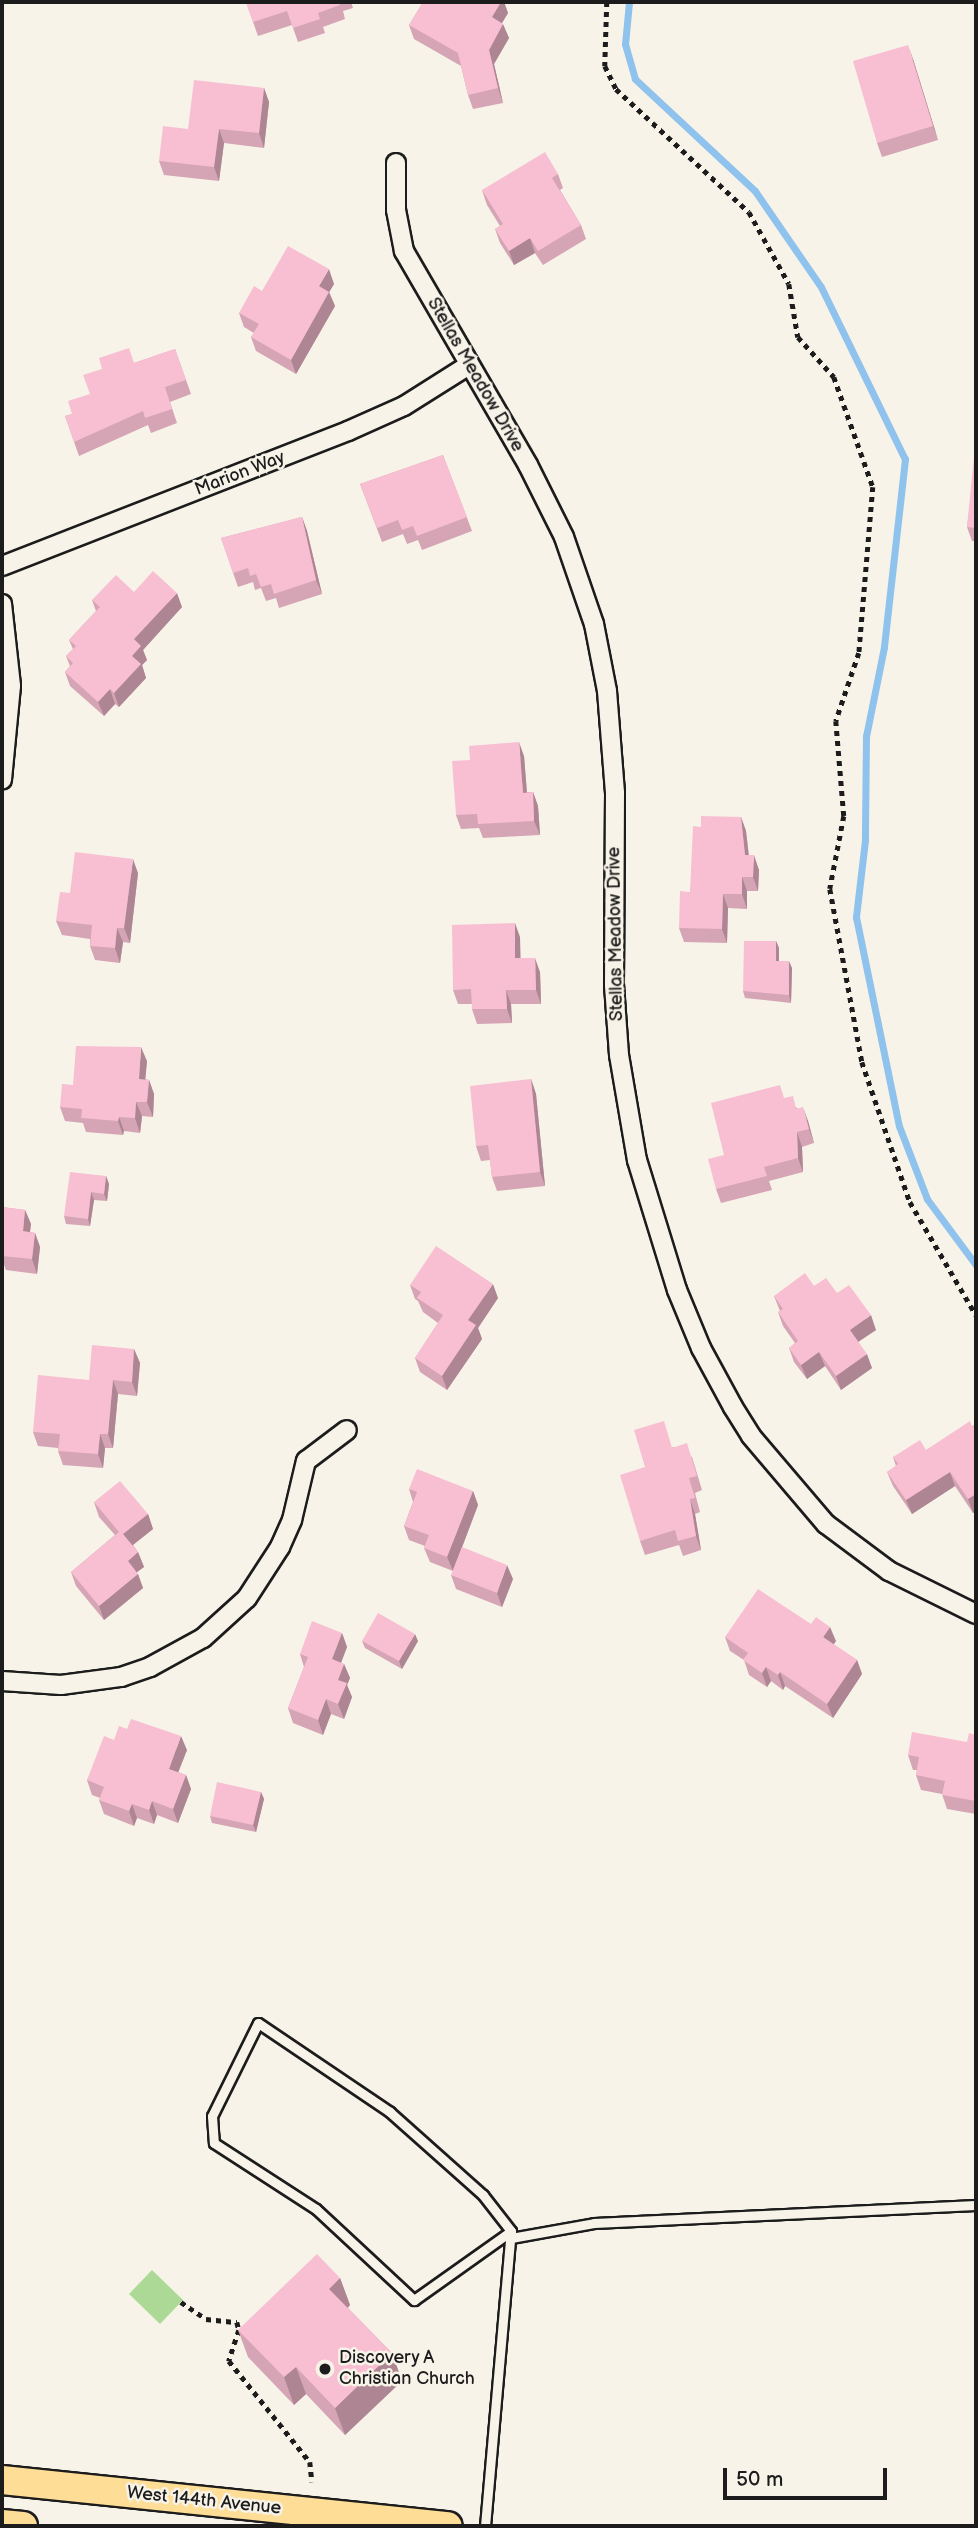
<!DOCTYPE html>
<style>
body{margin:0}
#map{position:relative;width:978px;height:2528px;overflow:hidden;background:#f7f3e8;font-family:"Balsamiq Sans",sans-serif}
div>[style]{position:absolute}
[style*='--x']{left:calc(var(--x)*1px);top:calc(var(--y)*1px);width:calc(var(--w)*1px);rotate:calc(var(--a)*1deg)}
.green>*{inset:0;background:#add997}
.stream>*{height:7px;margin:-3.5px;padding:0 3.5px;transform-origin:3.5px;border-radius:3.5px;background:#8fc2ec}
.path>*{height:4.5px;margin-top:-2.25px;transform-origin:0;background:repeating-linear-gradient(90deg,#1c1c1c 0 5px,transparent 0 10px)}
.roads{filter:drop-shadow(2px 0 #1c1c1c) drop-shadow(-2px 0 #1c1c1c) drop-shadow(0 2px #1c1c1c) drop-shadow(0 -2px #1c1c1c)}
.lane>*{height:9px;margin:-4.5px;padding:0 4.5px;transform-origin:4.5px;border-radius:4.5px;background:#f7f3e8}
.street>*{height:18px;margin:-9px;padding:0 9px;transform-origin:9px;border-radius:9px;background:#f7f3e8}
.primary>*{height:28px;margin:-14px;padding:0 14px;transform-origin:14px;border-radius:14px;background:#fedd96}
.wall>*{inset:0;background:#d5a4b5}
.shaded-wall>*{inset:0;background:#ae8693}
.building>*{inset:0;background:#f8bfd2}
.dots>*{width:19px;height:19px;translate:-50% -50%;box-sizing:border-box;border:4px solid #f7f3e8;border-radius:50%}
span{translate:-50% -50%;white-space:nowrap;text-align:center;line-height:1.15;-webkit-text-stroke:5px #f7f3e8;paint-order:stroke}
.street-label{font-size:18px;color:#1c1c1c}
.poi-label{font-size:18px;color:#1c1c1c}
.left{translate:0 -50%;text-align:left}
.frame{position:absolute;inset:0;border:4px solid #1c1c1c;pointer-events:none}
.scale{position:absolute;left:723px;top:2468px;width:164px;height:32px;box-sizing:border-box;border:4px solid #1c1c1c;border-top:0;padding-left:9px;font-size:21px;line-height:24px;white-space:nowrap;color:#1c1c1c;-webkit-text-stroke:5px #f7f3e8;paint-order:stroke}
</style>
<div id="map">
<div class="green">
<i style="clip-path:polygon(152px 2270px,183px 2300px,160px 2324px,129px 2294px)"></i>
</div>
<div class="stream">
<i style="--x:629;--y:2;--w:42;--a:95.4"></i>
<i style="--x:625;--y:44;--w:36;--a:74"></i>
<i style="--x:635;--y:79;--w:164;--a:43"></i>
<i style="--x:755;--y:191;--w:116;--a:55.5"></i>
<i style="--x:821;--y:287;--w:191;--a:64"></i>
<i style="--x:905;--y:459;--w:189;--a:96.4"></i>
<i style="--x:884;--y:647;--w:91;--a:101.4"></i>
<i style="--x:866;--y:736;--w:104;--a:90.6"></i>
<i style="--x:865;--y:840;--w:78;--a:96.7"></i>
<i style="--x:856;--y:917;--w:213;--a:78.4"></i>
<i style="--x:899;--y:1126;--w:78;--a:69"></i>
<i style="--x:927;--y:1199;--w:82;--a:53.4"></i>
</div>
<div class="path">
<i style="--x:607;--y:2;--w:64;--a:91.8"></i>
<i style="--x:605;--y:66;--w:25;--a:64"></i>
<i style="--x:616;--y:89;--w:181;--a:42.8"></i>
<i style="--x:749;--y:212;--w:82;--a:60.9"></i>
<i style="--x:789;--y:284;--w:54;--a:80.4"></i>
<i style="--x:798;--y:337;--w:54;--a:48"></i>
<i style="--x:834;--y:377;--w:117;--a:70.5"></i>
<i style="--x:873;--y:487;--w:167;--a:94.8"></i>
<i style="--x:859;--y:653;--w:72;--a:108.7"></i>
<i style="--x:836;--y:721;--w:95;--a:85.2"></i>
<i style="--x:844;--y:816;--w:74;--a:100.9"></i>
<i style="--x:830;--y:889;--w:176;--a:79.5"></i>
<i style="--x:862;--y:1062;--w:148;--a:71.1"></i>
<i style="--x:910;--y:1202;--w:131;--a:59.7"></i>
<i style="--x:181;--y:2302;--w:30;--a:34"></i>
<i style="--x:206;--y:2319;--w:31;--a:6"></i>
<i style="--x:237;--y:2322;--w:8;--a:76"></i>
<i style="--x:239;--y:2330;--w:33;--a:108"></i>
<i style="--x:229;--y:2361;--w:129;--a:51.3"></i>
<i style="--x:310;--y:2462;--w:20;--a:84"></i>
</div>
<div class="roads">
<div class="lane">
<i style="--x:511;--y:2238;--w:84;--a:-10.2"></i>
<i style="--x:594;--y:2223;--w:382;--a:-2.7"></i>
<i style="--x:485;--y:2526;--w:296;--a:-85"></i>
<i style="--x:511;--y:2231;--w:46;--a:-127.9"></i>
<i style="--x:483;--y:2195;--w:125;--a:-138.3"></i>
<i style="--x:390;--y:2112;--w:159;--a:-146"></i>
<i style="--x:258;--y:2023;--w:104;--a:116.3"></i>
<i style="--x:212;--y:2116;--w:27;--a:86"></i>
<i style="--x:214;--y:2143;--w:121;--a:32.9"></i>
<i style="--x:316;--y:2209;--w:134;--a:42.9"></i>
<i style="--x:414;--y:2300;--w:119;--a:-35.4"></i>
</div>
<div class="street">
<i style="--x:396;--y:163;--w:47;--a:90"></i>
<i style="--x:396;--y:210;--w:42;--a:79"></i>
<i style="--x:404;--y:251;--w:247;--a:59.9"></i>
<i style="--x:528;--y:465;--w:80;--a:63.4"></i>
<i style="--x:564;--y:537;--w:92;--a:71"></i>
<i style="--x:594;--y:624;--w:68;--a:79"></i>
<i style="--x:607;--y:691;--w:102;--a:85.5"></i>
<i style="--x:615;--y:793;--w:192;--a:90.3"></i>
<i style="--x:614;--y:985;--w:70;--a:85.9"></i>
<i style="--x:619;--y:1055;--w:107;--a:80.3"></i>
<i style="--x:637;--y:1160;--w:136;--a:72.9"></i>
<i style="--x:677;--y:1290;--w:63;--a:67.5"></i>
<i style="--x:701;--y:1348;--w:67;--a:61.5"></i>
<i style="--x:733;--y:1407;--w:34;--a:58"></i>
<i style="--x:751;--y:1436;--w:116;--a:49.6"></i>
<i style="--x:826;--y:1524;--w:79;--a:36.7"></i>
<i style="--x:889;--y:1571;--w:97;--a:26.3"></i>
<i style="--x:2;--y:566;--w:371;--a:-21.3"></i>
<i style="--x:348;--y:431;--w:61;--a:-24.1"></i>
<i style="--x:404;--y:406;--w:77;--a:-32.2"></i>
<i style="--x:2;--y:604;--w:82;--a:83.7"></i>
<i style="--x:11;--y:686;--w:94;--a:95.5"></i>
<i style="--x:2;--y:1681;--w:59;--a:3.9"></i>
<i style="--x:61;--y:1685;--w:61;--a:-7.6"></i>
<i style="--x:121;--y:1677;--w:31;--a:-19"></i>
<i style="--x:150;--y:1667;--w:60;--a:-28.7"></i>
<i style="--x:203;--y:1638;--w:59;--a:-42.3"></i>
<i style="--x:247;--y:1598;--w:61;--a:-57.1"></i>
<i style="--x:280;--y:1547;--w:30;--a:-66"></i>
<i style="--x:292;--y:1520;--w:61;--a:-76.7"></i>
<i style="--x:306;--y:1461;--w:51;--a:-37.1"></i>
</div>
<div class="primary">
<i style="--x:2;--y:2480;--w:448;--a:5.9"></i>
<i style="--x:2;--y:2524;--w:21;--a:5"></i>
</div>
</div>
<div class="wall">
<i style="clip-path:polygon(246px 2px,351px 2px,353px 8px,343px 11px,345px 19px,323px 27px,325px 33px,298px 42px,292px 25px,258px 36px)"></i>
<i style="clip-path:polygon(423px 2px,504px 2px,508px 13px,502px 23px,509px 38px,494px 64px,503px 103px,473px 109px,468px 95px,461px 66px,414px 39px,409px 25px)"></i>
<i style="clip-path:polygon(913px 59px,938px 140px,882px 157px,877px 143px)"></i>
<i style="clip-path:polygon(264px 88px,269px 102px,264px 148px,224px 143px,219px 181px,164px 175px,159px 161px,188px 129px)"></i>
<i style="clip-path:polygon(558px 174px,563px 188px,560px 190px,581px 225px,586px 239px,543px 265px,535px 253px,514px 265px,500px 243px,495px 229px,500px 226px,487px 205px,482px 190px)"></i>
<i style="clip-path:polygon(334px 284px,329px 292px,335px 306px,296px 374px,256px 351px,251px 337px,254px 333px,244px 327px,239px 313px,262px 291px)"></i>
<i style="clip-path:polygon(175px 349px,191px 394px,170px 402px,177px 423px,151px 433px,148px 425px,79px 456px,65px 416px,72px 414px,90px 394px,134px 363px)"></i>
<i style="clip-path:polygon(443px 455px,472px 531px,422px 550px,418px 540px,407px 544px,403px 534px,382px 542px,360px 484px)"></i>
<i style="clip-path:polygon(976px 457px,976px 541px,972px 541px,967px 527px)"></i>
<i style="clip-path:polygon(302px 517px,307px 531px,322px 594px,279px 608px,276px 598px,266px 601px,261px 588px,255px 590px,253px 582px,238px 587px,221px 538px)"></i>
<i style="clip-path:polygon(134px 592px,182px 607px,143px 650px,147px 660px,142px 665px,146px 678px,119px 707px,115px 704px,104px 716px,70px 686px,65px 672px,70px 666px,66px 656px,73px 649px,69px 640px,96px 611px,92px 600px)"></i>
<i style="clip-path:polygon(524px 756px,527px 792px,533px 792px,538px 806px,540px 835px,483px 838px,479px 828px,461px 829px,456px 815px)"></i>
<i style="clip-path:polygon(741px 817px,746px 831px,749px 855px,759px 870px,758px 891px,747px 891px,747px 909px,728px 908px,727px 943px,684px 942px,679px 928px,690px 892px,701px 827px)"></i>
<i style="clip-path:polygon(138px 873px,130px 943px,123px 942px,120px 963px,95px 960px,90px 946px,90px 939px,62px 935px,56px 921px,70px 893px)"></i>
<i style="clip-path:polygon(520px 937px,520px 958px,540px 972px,541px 1004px,511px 1004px,512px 1023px,477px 1024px,472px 1009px,472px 1004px,458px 1004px,453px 990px)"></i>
<i style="clip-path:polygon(776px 941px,779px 948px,779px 961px,792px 968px,791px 1003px,745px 998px,743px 991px)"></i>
<i style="clip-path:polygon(147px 1061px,145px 1079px,149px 1080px,154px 1094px,153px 1117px,142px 1116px,140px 1133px,124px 1131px,123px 1135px,86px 1132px,83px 1123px,65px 1121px,60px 1107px,73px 1085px)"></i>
<i style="clip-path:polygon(531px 1079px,536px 1094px,545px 1186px,497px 1191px,492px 1177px,490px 1160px,481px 1161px,476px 1146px)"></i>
<i style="clip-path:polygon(785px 1098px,798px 1109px,808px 1121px,814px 1143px,802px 1147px,803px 1172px,769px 1181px,772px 1190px,721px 1203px,716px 1189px,724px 1155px)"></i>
<i style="clip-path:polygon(106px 1176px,109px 1184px,107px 1201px,94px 1200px,90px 1226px,66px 1224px,64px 1216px)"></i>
<i style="clip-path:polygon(2px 1207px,25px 1210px,31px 1224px,30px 1232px,35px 1233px,40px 1247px,37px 1274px,6px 1270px,2px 1259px)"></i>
<i style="clip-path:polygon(410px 1285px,498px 1298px,478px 1328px,482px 1339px,447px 1390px,420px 1372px,415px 1358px,438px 1323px,423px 1312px,418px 1301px,415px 1299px)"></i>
<i style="clip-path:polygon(814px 1286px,837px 1293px,876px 1330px,858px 1342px,872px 1368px,841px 1390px,825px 1366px,807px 1379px,794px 1362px,789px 1348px,795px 1343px,783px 1326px,778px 1312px,780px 1311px,774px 1296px)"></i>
<i style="clip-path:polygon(134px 1349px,140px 1363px,137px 1396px,118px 1394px,113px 1448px,105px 1448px,103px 1468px,63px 1465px,58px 1451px,58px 1448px,38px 1446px,33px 1432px,89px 1380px)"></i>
<i style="clip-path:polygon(976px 1424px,976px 1511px,973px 1513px,955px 1486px,912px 1514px,893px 1486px,887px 1472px,896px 1466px,893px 1457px,926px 1450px)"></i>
<i style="clip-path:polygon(673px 1447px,692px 1457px,702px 1490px,695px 1493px,700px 1512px,695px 1514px,701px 1550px,683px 1556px,679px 1545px,645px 1555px,640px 1541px,645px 1467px)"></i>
<i style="clip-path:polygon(409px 1489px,473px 1491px,478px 1505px,453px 1571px,430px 1562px,424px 1548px,425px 1546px,409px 1540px,404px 1526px,413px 1502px)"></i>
<i style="clip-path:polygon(94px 1502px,148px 1514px,153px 1529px,133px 1545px,138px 1552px,144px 1567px,137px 1572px,143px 1588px,104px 1620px,76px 1586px,71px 1572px,115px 1535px,99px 1517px)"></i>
<i style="clip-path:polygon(451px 1575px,513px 1579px,502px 1607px,456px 1589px)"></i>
<i style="clip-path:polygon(342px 1633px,347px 1647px,341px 1663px,344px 1664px,350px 1678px,347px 1685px,352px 1697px,344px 1719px,331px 1714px,323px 1735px,293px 1723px,288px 1708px,304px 1667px,300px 1654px)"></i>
<i style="clip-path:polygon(725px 1637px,836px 1641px,833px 1644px,857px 1660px,862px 1674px,833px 1718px,785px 1686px,783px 1690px,771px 1681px,767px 1687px,749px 1675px,744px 1660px,730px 1651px)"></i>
<i style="clip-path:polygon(362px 1641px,418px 1641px,402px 1669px,365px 1648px)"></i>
<i style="clip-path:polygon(976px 1735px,976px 1814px,947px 1809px,942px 1794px,921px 1790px,916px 1775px,917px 1770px,913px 1770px,908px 1755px,967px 1742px)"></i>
<i style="clip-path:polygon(114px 1740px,187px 1750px,178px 1772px,186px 1775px,191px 1789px,178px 1823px,157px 1815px,154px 1824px,137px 1818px,134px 1826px,104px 1814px,99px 1800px,100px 1798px,92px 1795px,87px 1780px)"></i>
<i style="clip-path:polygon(261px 1792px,264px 1799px,256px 1832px,212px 1823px,210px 1816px)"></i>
<i style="clip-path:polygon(340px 2278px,350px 2305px,348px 2308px,392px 2353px,402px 2381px,345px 2435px,306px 2394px,294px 2405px,248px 2357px,238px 2330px)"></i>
</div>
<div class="shaded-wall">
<i style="clip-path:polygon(501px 2px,504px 2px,508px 13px,497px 31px,492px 17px)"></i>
<i style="clip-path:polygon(503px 24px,509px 38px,494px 64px,503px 103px,498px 88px,489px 50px)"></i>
<i style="clip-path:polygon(908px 45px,913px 59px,938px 140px,933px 126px)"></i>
<i style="clip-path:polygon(264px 88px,269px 102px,264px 148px,259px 133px)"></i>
<i style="clip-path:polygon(219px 129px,224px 143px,219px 181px,214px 167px)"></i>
<i style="clip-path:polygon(530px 238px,535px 253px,514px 265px,509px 251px)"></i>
<i style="clip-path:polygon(329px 269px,334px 284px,324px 301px,319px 286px)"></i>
<i style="clip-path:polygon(329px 292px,335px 306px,296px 374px,291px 360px)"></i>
<i style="clip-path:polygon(302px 517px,307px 531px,322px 594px,316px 580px)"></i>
<i style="clip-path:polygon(177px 593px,182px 607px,143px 650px,147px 660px,142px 665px,146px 678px,119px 707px,114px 693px,132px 656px,134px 639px)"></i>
<i style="clip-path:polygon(110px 689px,115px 704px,104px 716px,98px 702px)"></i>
<i style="clip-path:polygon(519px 742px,524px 756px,528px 807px,523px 793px)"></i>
<i style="clip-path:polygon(533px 792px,538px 806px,540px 835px,534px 821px)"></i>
<i style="clip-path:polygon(741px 817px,746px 831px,750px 869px,745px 855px)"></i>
<i style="clip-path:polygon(754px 855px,759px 870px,758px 891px,753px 877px)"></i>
<i style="clip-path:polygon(133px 859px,138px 873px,130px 943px,124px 928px)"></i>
<i style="clip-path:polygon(742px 877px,747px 891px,747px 909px,742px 894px)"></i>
<i style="clip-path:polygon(723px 894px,728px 908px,727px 943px,722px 929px)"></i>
<i style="clip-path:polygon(515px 923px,520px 937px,521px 973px,515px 958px)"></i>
<i style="clip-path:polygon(117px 928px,123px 942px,120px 963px,115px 948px)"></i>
<i style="clip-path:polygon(776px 941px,779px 948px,779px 968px,776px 961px)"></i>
<i style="clip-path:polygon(535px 958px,540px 972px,541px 1004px,536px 990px)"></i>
<i style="clip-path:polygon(789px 961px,792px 968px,791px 1003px,789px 995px)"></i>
<i style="clip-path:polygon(506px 990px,511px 1004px,512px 1023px,507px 1009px)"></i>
<i style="clip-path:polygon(141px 1047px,147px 1061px,144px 1093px,139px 1079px)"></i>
<i style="clip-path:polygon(531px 1079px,536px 1094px,545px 1186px,540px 1172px)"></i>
<i style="clip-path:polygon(149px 1080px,154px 1094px,153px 1117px,147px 1102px)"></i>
<i style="clip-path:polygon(136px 1102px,142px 1116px,140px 1133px,135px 1118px)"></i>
<i style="clip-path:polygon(803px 1107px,808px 1121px,814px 1143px,809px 1129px)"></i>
<i style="clip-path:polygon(119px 1117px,124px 1131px,123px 1135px,118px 1121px)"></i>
<i style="clip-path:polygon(797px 1132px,802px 1147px,803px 1172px,798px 1158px)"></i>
<i style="clip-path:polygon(106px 1176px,109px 1184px,107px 1201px,104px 1194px)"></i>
<i style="clip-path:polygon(91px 1192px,94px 1200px,90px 1226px,88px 1219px)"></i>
<i style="clip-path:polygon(25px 1210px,31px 1224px,28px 1246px,23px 1231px)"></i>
<i style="clip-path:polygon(35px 1233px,40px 1247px,37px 1274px,32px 1259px)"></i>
<i style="clip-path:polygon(493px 1284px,498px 1298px,478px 1328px,482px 1339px,447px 1390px,442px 1376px,468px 1320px)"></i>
<i style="clip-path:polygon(871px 1315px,876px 1330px,855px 1344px,850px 1330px)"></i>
<i style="clip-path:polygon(134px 1349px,140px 1363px,137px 1396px,132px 1382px)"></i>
<i style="clip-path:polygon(819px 1352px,825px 1366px,807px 1379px,801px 1365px)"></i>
<i style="clip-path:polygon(867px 1354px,872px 1368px,841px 1390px,836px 1376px)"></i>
<i style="clip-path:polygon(113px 1380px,118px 1394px,113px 1448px,108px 1434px)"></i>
<i style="clip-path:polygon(100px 1434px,105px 1448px,103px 1468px,98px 1454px)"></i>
<i style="clip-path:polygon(950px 1472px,955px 1486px,912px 1514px,906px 1500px)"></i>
<i style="clip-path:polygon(473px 1491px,478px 1505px,453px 1571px,447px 1557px)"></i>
<i style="clip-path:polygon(976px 1494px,976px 1511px,973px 1513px,968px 1499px)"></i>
<i style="clip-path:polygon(690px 1499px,695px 1514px,701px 1550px,696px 1536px)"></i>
<i style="clip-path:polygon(148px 1514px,153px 1529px,129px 1548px,123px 1534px)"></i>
<i style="clip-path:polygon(138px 1552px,144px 1567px,133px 1575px,128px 1561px)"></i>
<i style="clip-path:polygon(507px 1565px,513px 1579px,502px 1607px,497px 1593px)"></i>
<i style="clip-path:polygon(138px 1574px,143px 1588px,104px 1620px,99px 1606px)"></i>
<i style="clip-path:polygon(830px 1627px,836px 1641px,829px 1651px,823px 1637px)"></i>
<i style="clip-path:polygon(342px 1633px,347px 1647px,337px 1673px,332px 1659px)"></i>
<i style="clip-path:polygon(415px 1634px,418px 1641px,402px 1669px,399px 1661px)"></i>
<i style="clip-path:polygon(857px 1660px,862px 1674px,833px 1718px,827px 1704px)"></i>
<i style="clip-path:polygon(344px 1664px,350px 1678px,347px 1685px,352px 1697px,344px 1719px,338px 1704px,338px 1680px)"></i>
<i style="clip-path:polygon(766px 1667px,771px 1681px,767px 1687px,762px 1673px)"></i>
<i style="clip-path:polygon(780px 1672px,785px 1686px,783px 1690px,778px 1675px)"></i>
<i style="clip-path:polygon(326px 1699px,331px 1714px,323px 1735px,318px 1720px)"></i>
<i style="clip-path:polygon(181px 1736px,187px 1750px,174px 1783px,169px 1769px)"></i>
<i style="clip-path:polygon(186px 1775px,191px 1789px,178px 1823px,173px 1809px)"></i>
<i style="clip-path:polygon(261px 1792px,264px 1799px,256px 1832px,253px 1825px)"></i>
<i style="clip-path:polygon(152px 1801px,157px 1815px,154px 1824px,149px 1810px)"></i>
<i style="clip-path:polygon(132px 1804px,137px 1818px,134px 1826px,129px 1811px)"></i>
<i style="clip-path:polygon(340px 2278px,350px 2305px,339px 2316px,329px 2289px)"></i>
<i style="clip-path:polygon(392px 2353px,402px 2381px,345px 2435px,335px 2408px)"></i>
<i style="clip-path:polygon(296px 2367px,306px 2394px,294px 2405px,284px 2377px)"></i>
</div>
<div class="building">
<i style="clip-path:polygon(246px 2px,339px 2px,340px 5px,318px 13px,320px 19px,293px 28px,287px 11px,253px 22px)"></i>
<i style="clip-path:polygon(423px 2px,501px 2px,492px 17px,503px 24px,489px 50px,498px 88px,468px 95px,458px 53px,409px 25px)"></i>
<i style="clip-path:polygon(908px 45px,933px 126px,877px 143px,853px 61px)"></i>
<i style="clip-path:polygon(194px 80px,264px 88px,259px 133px,219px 129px,214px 167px,159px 161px,163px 126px,188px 129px)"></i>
<i style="clip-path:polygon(545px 152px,558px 174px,552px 178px,581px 225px,538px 251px,530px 238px,509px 251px,495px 229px,503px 224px,482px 190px)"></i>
<i style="clip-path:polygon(288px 246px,329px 269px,319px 286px,329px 292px,291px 360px,251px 337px,259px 324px,239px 313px,254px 286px,262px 291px)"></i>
<i style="clip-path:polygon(129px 348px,134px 363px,175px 349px,186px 380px,165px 387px,172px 409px,145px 418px,143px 411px,74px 442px,65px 416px,72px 414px,68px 401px,90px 394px,83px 375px,102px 369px,99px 358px)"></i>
<i style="clip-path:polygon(443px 455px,467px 517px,417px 536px,413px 526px,402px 530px,398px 520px,377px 528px,360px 484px)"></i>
<i style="clip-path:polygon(974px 457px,976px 457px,976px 528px,967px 527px)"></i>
<i style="clip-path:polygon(302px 517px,316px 580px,274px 594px,271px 584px,261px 587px,256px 574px,250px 576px,248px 568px,233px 573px,221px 538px)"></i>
<i style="clip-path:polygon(153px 571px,177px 593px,134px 639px,141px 646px,132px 656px,141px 664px,114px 693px,110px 689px,98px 702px,65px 672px,73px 663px,66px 656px,76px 646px,69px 640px,100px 607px,92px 600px,116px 575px,134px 592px)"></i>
<i style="clip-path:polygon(519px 742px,523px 793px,533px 792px,534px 821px,478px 824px,477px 814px,456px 815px,452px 761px,470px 760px,469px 746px)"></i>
<i style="clip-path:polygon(701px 816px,741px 817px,745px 855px,754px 855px,753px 877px,742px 877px,742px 894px,723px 894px,722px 929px,679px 928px,680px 891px,690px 892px,693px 826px,701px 827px)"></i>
<i style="clip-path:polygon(75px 852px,133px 859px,124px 928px,117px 928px,115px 948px,90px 946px,92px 925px,56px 921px,60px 892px,70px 893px)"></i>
<i style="clip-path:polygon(515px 923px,515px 958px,535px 958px,536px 990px,506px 990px,507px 1009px,472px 1009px,471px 989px,453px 990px,452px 925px)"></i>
<i style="clip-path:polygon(744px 941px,776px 941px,776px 961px,789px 961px,789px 995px,743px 991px)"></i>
<i style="clip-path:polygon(76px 1046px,141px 1047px,139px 1079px,149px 1080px,147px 1102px,136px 1102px,135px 1118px,119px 1117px,118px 1121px,81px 1118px,82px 1109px,60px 1107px,62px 1084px,73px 1085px)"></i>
<i style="clip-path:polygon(531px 1079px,540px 1172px,492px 1177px,488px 1145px,476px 1146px,470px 1086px)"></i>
<i style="clip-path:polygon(780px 1085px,784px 1098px,793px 1096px,796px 1109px,803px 1107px,809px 1129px,797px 1132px,798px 1158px,764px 1167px,767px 1176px,716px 1189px,708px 1159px,724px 1155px,711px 1103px)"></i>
<i style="clip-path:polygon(70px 1172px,106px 1176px,104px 1194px,91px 1192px,88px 1219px,64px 1216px)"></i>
<i style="clip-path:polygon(2px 1207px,25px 1210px,23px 1231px,35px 1233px,32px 1259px,2px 1256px)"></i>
<i style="clip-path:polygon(436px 1246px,493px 1284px,468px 1320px,476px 1325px,442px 1376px,415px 1358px,443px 1315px,417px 1298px,421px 1292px,410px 1285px)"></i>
<i style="clip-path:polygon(805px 1273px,814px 1286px,826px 1278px,837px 1293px,849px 1285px,871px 1315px,850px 1330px,867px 1354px,836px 1376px,819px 1352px,801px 1365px,789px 1348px,798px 1341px,778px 1312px,783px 1309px,774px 1296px)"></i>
<i style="clip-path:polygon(92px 1345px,134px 1349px,132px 1382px,113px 1380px,108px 1434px,100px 1434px,98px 1454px,58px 1451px,60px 1434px,33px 1432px,38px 1375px,89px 1380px)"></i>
<i style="clip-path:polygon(664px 1421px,672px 1448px,687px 1443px,697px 1476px,689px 1478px,695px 1498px,690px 1499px,696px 1536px,678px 1541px,675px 1530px,640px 1541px,620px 1475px,645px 1467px,634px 1430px)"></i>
<i style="clip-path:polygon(970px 1421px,972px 1427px,976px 1424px,976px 1494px,968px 1499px,950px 1472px,906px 1500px,887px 1472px,898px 1464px,893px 1457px,920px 1440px,926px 1450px)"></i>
<i style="clip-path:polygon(417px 1469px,473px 1491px,447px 1557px,424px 1548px,429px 1535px,404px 1526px,417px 1492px,409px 1489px)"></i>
<i style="clip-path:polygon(120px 1481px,148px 1514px,123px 1534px,138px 1552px,128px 1561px,138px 1574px,99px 1606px,71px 1572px,119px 1532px,94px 1502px)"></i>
<i style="clip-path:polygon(462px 1547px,507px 1565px,497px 1593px,451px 1575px)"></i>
<i style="clip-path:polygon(758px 1589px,811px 1624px,816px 1617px,830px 1627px,823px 1637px,857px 1660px,827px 1704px,780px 1672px,778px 1675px,766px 1667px,762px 1673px,743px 1660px,748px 1653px,725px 1637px)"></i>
<i style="clip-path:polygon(378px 1613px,415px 1634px,399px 1661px,362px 1641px)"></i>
<i style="clip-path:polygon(312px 1621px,342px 1633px,332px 1659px,344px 1664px,338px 1680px,347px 1683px,338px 1704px,326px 1699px,318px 1720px,288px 1708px,308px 1657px,300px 1654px)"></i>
<i style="clip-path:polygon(131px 1719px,181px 1736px,169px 1769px,186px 1775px,173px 1809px,152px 1801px,149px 1810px,132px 1804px,129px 1811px,99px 1800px,104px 1787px,87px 1780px,104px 1736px,114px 1740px,119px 1726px,127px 1729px)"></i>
<i style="clip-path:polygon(912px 1732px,967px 1742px,969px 1733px,976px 1735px,976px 1801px,942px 1795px,945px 1781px,916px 1775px,919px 1757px,908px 1755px)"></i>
<i style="clip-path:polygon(217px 1782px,261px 1792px,253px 1825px,210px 1816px)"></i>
<i style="clip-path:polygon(317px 2254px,340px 2278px,329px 2289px,392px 2353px,335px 2408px,296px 2367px,284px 2377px,238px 2330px)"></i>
</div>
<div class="dots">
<i style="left:325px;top:2369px;background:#1c1c1c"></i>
</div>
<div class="street-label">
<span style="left:475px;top:375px;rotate:60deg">Stellas Meadow Drive</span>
<span style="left:240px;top:474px;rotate:-21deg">Marion Way</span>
<span style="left:616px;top:934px;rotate:-91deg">Stellas Meadow Drive</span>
<span style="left:204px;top:2501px;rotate:6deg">West 144th Avenue</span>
</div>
<div class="poi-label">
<span class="left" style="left:339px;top:2369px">Discovery A<br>Christian Church</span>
</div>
<div class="frame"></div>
<div class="scale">50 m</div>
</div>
